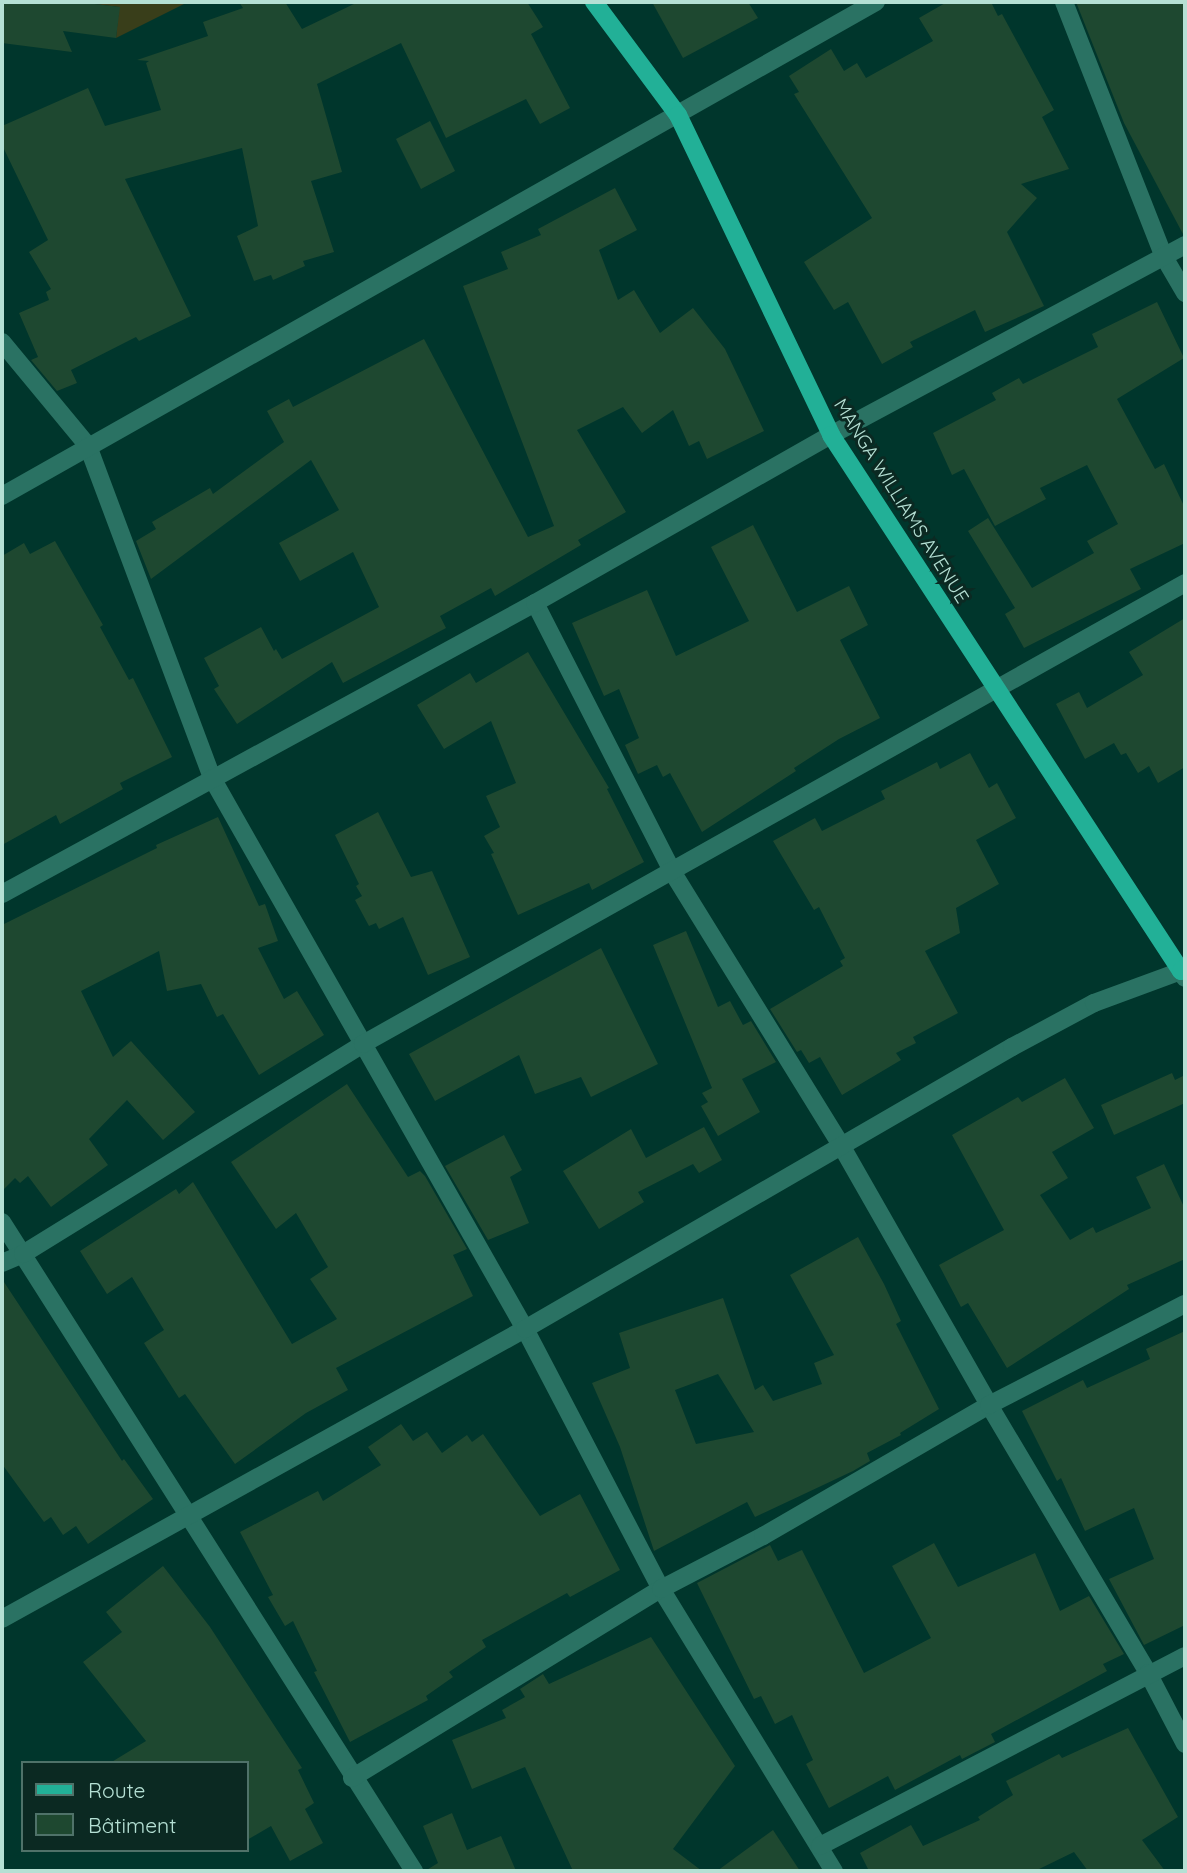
<!DOCTYPE html>
<meta charset="utf-8">
<style>
body{margin:0}
#map{position:relative;width:1187px;height:1873px;overflow:hidden;background:#00362c;font-family:Quicksand,sans-serif}
div>[style]{position:absolute}
[style*='--x']{left:calc(var(--x)*1px);top:calc(var(--y)*1px);width:calc(var(--w)*1px);rotate:calc(var(--a)*1deg)}
.green>*{inset:0;background:#393e1a}
.building>*{inset:0;background:#1e4830}
.minor>*{height:18px;margin:-9px;padding:0 9px;transform-origin:9px;border-radius:9px;background:#2a7263}
.major>*{height:18px;margin:-9px;padding:0 9px;transform-origin:9px;border-radius:9px;background:#22b097}
span{translate:-50% -50%;white-space:nowrap;text-align:center;line-height:1.15;-webkit-text-stroke:6px #0b2922;paint-order:stroke}
.street-label{font-size:19px;color:#b5e0d4}
.frame{position:absolute;inset:0;border:4px solid #b5e0d4;pointer-events:none}
.legend{position:absolute;left:21px;top:1761px;width:228px;height:91px;box-sizing:border-box;background:#0b2922;border:2px solid #4f7269;margin:0;padding:9px 12px;list-style:none;font-size:21px;color:#b5e0d4}
.legend li{display:flex;align-items:center;gap:14px;height:35px}
.legend b{width:35px;border:2px solid #4f7269}
</style>
<div id="map">
<div class="green">
<i style="clip-path:polygon(78px 2px,188px 2px,116px 38px,119px 7px)"></i>
</div>
<div class="building">
<i style="clip-path:polygon(2px 2px,78px 2px,120px 7px,116px 38px,63px 31px,72px 52px,2px 43px)"></i>
<i style="clip-path:polygon(239px 2px,285px 2px,302px 29px,358px 2px,527px 2px,543px 27px,531px 34px,570px 108px,540px 124px,526px 99px,446px 138px,401px 43px,317px 84px,342px 172px,311px 181px,334px 252px,303px 261px,305px 266px,273px 280px,271px 275px,254px 281px,237px 236px,258px 226px,242px 148px,125px 179px,191px 316px,139px 341px,136px 337px,71px 370px,77px 383px,57px 391px,31px 360px,38px 357px,19px 313px,49px 300px,46px 292px,51px 289px,29px 252px,48px 240px,2px 145px,2px 126px,88px 88px,105px 126px,161px 110px,146px 63px,149px 61px,137px 60px,208px 36px,203px 22px,243px 8px)"></i>
<i style="clip-path:polygon(652px 2px,748px 2px,758px 18px,683px 58px)"></i>
<i style="clip-path:polygon(947px 2px,991px 2px,998px 16px,1002px 14px,1054px 110px,1042px 117px,1069px 169px,1021px 184px,1037px 198px,1007px 232px,1044px 306px,985px 332px,975px 310px,910px 342px,913px 347px,882px 364px,848px 302px,834px 310px,804px 262px,872px 218px,794px 94px,799px 92px,789px 76px,831px 49px,844px 71px,857px 63px,866px 78px,933px 41px,919px 18px)"></i>
<i style="clip-path:polygon(1076px 2px,1185px 2px,1185px 234px,1183px 234px,1124px 123px)"></i>
<i style="clip-path:polygon(430px 121px,455px 171px,421px 189px,396px 139px)"></i>
<i style="clip-path:polygon(615px 188px,637px 230px,599px 250px,618px 300px,634px 290px,660px 333px,693px 308px,725px 349px,764px 431px,707px 459px,699px 441px,689px 446px,673px 410px,642px 433px,623px 407px,577px 430px,626px 512px,578px 540px,581px 545px,495px 596px,491px 588px,440px 616px,446px 628px,343px 683px,332px 662px,237px 724px,214px 689px,219px 686px,204px 658px,261px 627px,274px 651px,276px 649px,282px 659px,379px 607px,353px 552px,300px 581px,279px 543px,339px 510px,311px 460px,151px 579px,136px 541px,156px 529px,152px 522px,210px 488px,213px 494px,284px 442px,267px 411px,289px 399px,293px 407px,424px 339px,528px 537px,554px 526px,463px 286px,508px 269px,501px 252px,541px 235px,538px 229px)"></i>
<i style="clip-path:polygon(1157px 302px,1184px 358px,1117px 399px,1155px 469px,1164px 464px,1185px 508px,1185px 543px,1130px 569px,1141px 589px,1024px 648px,1005px 614px,1015px 608px,968px 531px,988px 518px,1032px 588px,1094px 553px,1087px 541px,1118px 524px,1087px 465px,1040px 488px,1046px 499px,995px 526px,964px 469px,952px 475px,933px 433px,996px 400px,992px 393px,1019px 378px,1023px 384px,1098px 347px,1092px 334px)"></i>
<i style="clip-path:polygon(753px 525px,797px 612px,849px 586px,868px 625px,840px 640px,880px 718px,839px 739px,794px 768px,796px 771px,702px 832px,670px 773px,663px 777px,657px 765px,638px 774px,625px 745px,639px 738px,619px 689px,604px 696px,572px 623px,647px 590px,676px 656px,749px 621px,711px 547px)"></i>
<i style="clip-path:polygon(55px 541px,103px 625px,100px 627px,129px 680px,133px 678px,172px 757px,120px 783px,123px 789px,60px 824px,56px 815px,2px 845px,2px 556px,24px 543px,30px 554px)"></i>
<i style="clip-path:polygon(1185px 618px,1185px 767px,1158px 783px,1149px 766px,1138px 773px,1126px 753px,1121px 755px,1114px 743px,1085px 759px,1056px 704px,1079px 692px,1087px 708px,1143px 675px,1129px 652px)"></i>
<i style="clip-path:polygon(528px 652px,609px 788px,607px 789px,644px 862px,592px 890px,589px 883px,518px 915px,491px 854px,494px 853px,484px 836px,500px 827px,486px 796px,516px 783px,491px 721px,444px 749px,417px 705px,470px 673px,476px 683px)"></i>
<i style="clip-path:polygon(970px 753px,989px 788px,997px 783px,1016px 818px,976px 840px,999px 884px,956px 908px,960px 933px,925px 951px,958px 1013px,913px 1037px,916px 1043px,896px 1053px,901px 1060px,842px 1095px,820px 1057px,809px 1063px,801px 1050px,797px 1052px,770px 1009px,843px 966px,840px 961px,845px 958px,819px 907px,814px 910px,773px 841px,815px 818px,822px 831px,885px 799px,881px 791px,937px 762px,940px 769px)"></i>
<i style="clip-path:polygon(378px 812px,411px 877px,432px 871px,470px 957px,428px 975px,403px 917px,379px 929px,376px 923px,369px 926px,355px 900px,362px 896px,356px 886px,359px 884px,335px 835px)"></i>
<i style="clip-path:polygon(218px 817px,259px 906px,265px 904px,278px 941px,258px 948px,284px 999px,297px 991px,324px 1035px,259px 1075px,223px 1014px,217px 1017px,201px 984px,167px 991px,159px 951px,81px 991px,113px 1057px,131px 1041px,195px 1112px,163px 1140px,127px 1100px,89px 1139px,108px 1165px,51px 1207px,28px 1176px,20px 1183px,15px 1178px,2px 1191px,2px 925px,157px 848px,156px 845px)"></i>
<i style="clip-path:polygon(686px 931px,718px 1007px,730px 1001px,743px 1025px,751px 1021px,776px 1062px,742px 1079px,760px 1112px,718px 1136px,701px 1106px,708px 1102px,702px 1093px,712px 1088px,653px 945px)"></i>
<i style="clip-path:polygon(601px 948px,658px 1064px,591px 1097px,581px 1077px,535px 1094px,519px 1055px,435px 1101px,409px 1054px)"></i>
<i style="clip-path:polygon(1172px 1073px,1175px 1080px,1185px 1075px,1185px 1103px,1114px 1135px,1101px 1105px)"></i>
<i style="clip-path:polygon(1065px 1078px,1094px 1128px,1052px 1152px,1068px 1178px,1040px 1195px,1070px 1240px,1093px 1227px,1096px 1233px,1151px 1208px,1136px 1177px,1164px 1164px,1185px 1209px,1185px 1259px,1127px 1285px,1129px 1289px,1007px 1368px,968px 1303px,961px 1307px,939px 1265px,1004px 1230px,952px 1135px,1018px 1097px,1022px 1102px)"></i>
<i style="clip-path:polygon(347px 1084px,408px 1177px,420px 1171px,425px 1176px,467px 1249px,453px 1255px,473px 1296px,336px 1368px,348px 1390px,306px 1413px,235px 1464px,185px 1394px,179px 1398px,144px 1343px,164px 1330px,132px 1277px,107px 1294px,80px 1251px,176px 1189px,179px 1194px,193px 1182px,292px 1344px,337px 1319px,310px 1279px,328px 1267px,296px 1213px,276px 1229px,231px 1162px)"></i>
<i style="clip-path:polygon(704px 1127px,722px 1160px,699px 1173px,693px 1164px,638px 1192px,644px 1202px,599px 1229px,563px 1171px,631px 1129px,646px 1158px)"></i>
<i style="clip-path:polygon(504px 1135px,522px 1170px,510px 1177px,529px 1223px,488px 1240px,445px 1166px)"></i>
<i style="clip-path:polygon(evenodd,858px 1237px,884px 1284px,901px 1321px,896px 1324px,939px 1409px,900px 1433px,901px 1435px,867px 1453px,870px 1461px,853px 1471px,755px 1517px,747px 1502px,654px 1551px,620px 1447px,592px 1383px,630px 1368px,619px 1333px,723px 1298px,755px 1390px,763px 1385px,773px 1401px,822px 1384px,814px 1363px,834px 1355px,790px 1275px,858px 1237px,718px 1374px,754px 1432px,696px 1444px,675px 1390px,718px 1374px)"></i>
<i style="clip-path:polygon(2px 1279px,122px 1461px,124px 1459px,153px 1499px,88px 1544px,76px 1526px,63px 1535px,51px 1517px,44px 1522px,2px 1464px)"></i>
<i style="clip-path:polygon(1185px 1331px,1185px 1625px,1144px 1645px,1109px 1579px,1154px 1559px,1134px 1508px,1085px 1531px,1061px 1478px,1057px 1481px,1022px 1411px,1083px 1380px,1087px 1388px,1150px 1359px,1146px 1349px)"></i>
<i style="clip-path:polygon(401px 1424px,413px 1441px,427px 1432px,442px 1453px,467px 1435px,472px 1442px,483px 1434px,540px 1516px,580px 1494px,620px 1570px,570px 1597px,567px 1593px,482px 1640px,486px 1647px,449px 1672px,453px 1677px,426px 1696px,428px 1700px,350px 1742px,314px 1672px,317px 1671px,293px 1621px,285px 1626px,268px 1597px,273px 1595px,240px 1532px,318px 1491px,323px 1501px,381px 1465px,368px 1447px)"></i>
<i style="clip-path:polygon(934px 1543px,958px 1587px,1035px 1553px,1060px 1611px,1089px 1596px,1124px 1654px,1103px 1664px,1107px 1671px,991px 1734px,995px 1742px,962px 1759px,960px 1755px,895px 1790px,888px 1776px,829px 1808px,806px 1764px,813px 1760px,792px 1715px,775px 1724px,761px 1696px,754px 1699px,697px 1583px,770px 1545px,778px 1561px,802px 1550px,864px 1673px,931px 1638px,892px 1566px)"></i>
<i style="clip-path:polygon(163px 1566px,210px 1627px,302px 1768px,298px 1770px,314px 1803px,305px 1809px,323px 1843px,290px 1861px,271px 1826px,247px 1840px,247px 1763px,110px 1763px,146px 1741px,83px 1662px,122px 1632px,106px 1612px)"></i>
<i style="clip-path:polygon(651px 1637px,735px 1766px,673px 1849px,702px 1871px,573px 1871px,525px 1767px,472px 1789px,452px 1740px,506px 1718px,502px 1710px,525px 1697px,520px 1689px,543px 1674px,549px 1684px)"></i>
<i style="clip-path:polygon(1128px 1728px,1178px 1817px,1142px 1840px,1165px 1871px,1088px 1871px,1074px 1852px,1035px 1871px,869px 1871px,860px 1853px,911px 1825px,923px 1846px,980px 1820px,978px 1817px,1013px 1795px,1006px 1781px,1059px 1754px,1062px 1758px)"></i>
<i style="clip-path:polygon(452px 1813px,467px 1850px,501px 1836px,516px 1871px,425px 1871px,438px 1863px,423px 1826px)"></i>
<i style="clip-path:polygon(773px 1830px,800px 1871px,717px 1871px)"></i>
</div>
<div class="minor">
<i style="--x:1064;--y:2;--w:274;--a:68.6"></i>
<i style="--x:1164;--y:257;--w:42;--a:59.7"></i>
<i style="--x:2;--y:342;--w:135;--a:50.4"></i>
<i style="--x:88;--y:446;--w:354;--a:69.5"></i>
<i style="--x:212;--y:778;--w:634;--a:60.4"></i>
<i style="--x:525;--y:1329;--w:293;--a:62.4"></i>
<i style="--x:661;--y:1589;--w:331;--a:58.5"></i>
<i style="--x:2;--y:496;--w:1004;--a:-29.48"></i>
<i style="--x:535;--y:603;--w:303;--a:62.9"></i>
<i style="--x:673;--y:873;--w:322;--a:58.3"></i>
<i style="--x:842;--y:1147;--w:297;--a:60.3"></i>
<i style="--x:989;--y:1405;--w:312;--a:59.3"></i>
<i style="--x:1148;--y:1673;--w:80;--a:62.5"></i>
<i style="--x:2;--y:894;--w:607;--a:-28.63"></i>
<i style="--x:535;--y:603;--w:340;--a:-29.6"></i>
<i style="--x:831;--y:435;--w:402;--a:-28.2"></i>
<i style="--x:2;--y:1222;--w:769;--a:57.59"></i>
<i style="--x:2;--y:1263;--w:23;--a:-23"></i>
<i style="--x:23;--y:1254;--w:400;--a:-31.7"></i>
<i style="--x:363;--y:1044;--w:942;--a:-29.28"></i>
<i style="--x:2;--y:1619;--w:598;--a:-29.01"></i>
<i style="--x:525;--y:1329;--w:563;--a:-30.07"></i>
<i style="--x:1012;--y:1047;--w:93;--a:-28.2"></i>
<i style="--x:1094;--y:1003;--w:93;--a:-20.2"></i>
<i style="--x:1181;--y:971;--w:8;--a:60"></i>
<i style="--x:352;--y:1778;--w:362;--a:-31.5"></i>
<i style="--x:661;--y:1589;--w:115;--a:-27.5"></i>
<i style="--x:763;--y:1536;--w:261;--a:-30.1"></i>
<i style="--x:989;--y:1405;--w:220;--a:-27.3"></i>
<i style="--x:820;--y:1846;--w:411;--a:-27.5"></i>
</div>
<div class="major">
<i style="--x:594;--y:2;--w:141;--a:53.4"></i>
<i style="--x:678;--y:115;--w:355;--a:64.4"></i>
<i style="--x:831;--y:435;--w:640;--a:56.86"></i>
<i style="--x:1181;--y:971;--w:5;--a:-37"></i>
</div>
<div class="street-label">
<span style="left:901px;top:501px;rotate:58deg">MANGA WILLIAMS AVENUE</span>
</div>
<div class="frame"></div>
<ul class="legend">
<li><b style="height:9px;background:#22b097"></b>Route</li>
<li><b style="height:19px;background:#1e4830"></b>Bâtiment</li>
</ul>
</div>
